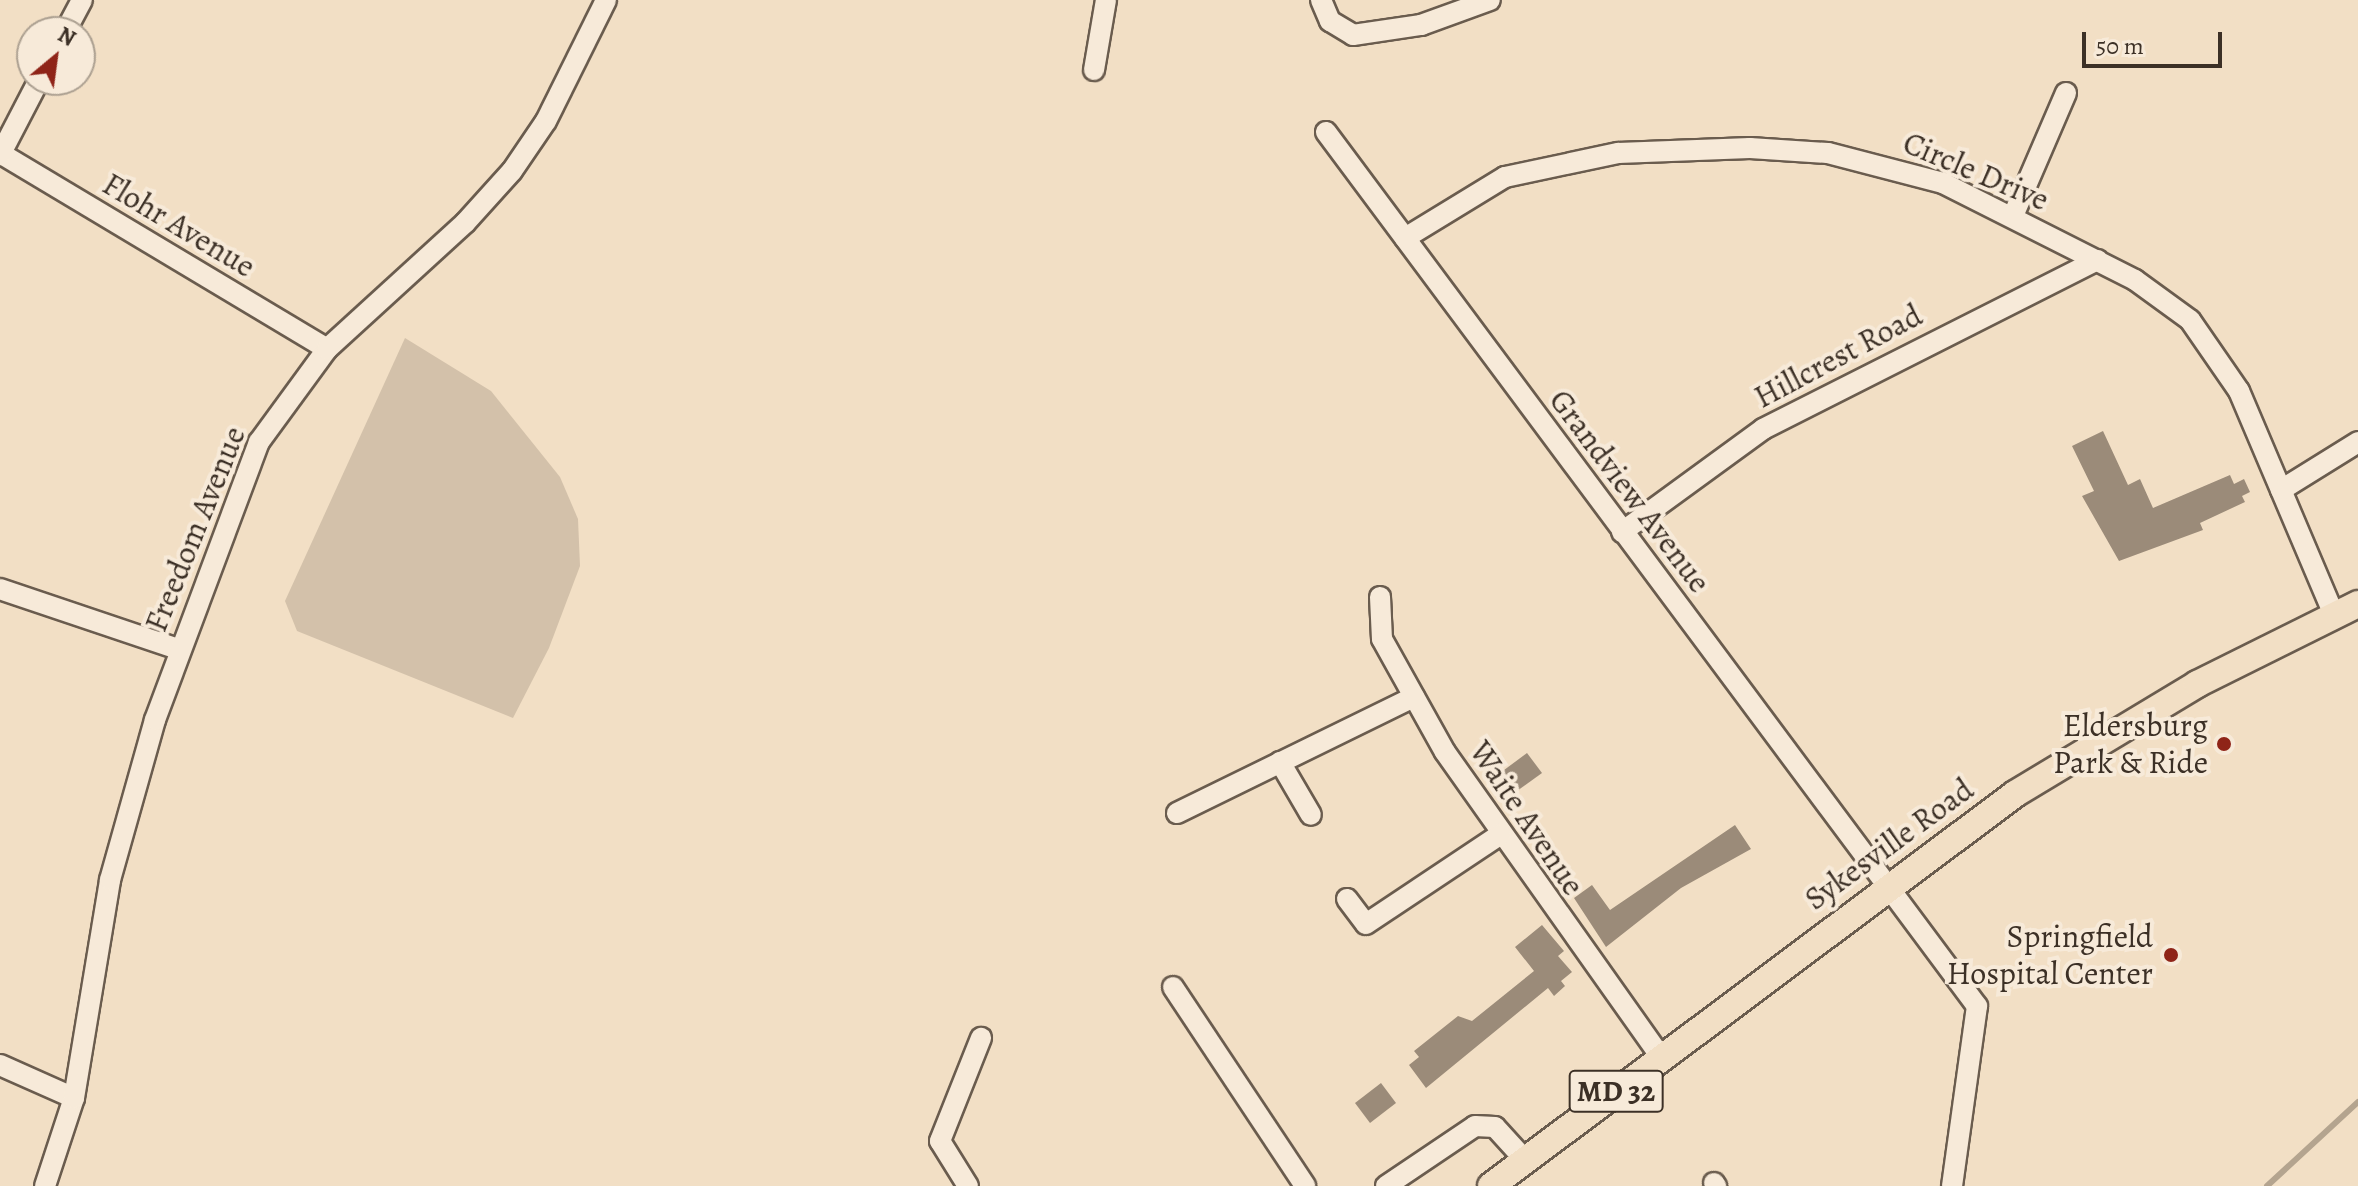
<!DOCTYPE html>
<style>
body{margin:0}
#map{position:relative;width:2358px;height:1186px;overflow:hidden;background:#f2dfc5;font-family:Alegreya,serif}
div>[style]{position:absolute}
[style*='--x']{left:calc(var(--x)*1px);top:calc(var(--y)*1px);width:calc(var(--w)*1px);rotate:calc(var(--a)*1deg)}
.green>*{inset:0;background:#d3c1aa}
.stream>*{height:6px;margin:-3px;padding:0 3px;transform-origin:3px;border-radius:3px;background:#b4a48f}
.building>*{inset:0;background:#9b8b79}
.roads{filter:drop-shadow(2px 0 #6a5c4e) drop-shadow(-2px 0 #6a5c4e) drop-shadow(0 2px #6a5c4e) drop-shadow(0 -2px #6a5c4e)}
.minor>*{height:20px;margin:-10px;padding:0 10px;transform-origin:10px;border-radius:10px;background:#f7ead9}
.major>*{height:26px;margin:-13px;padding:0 13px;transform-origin:13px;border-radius:13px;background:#f2dfc5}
.dots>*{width:22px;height:22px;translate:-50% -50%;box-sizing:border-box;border:4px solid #f7ead9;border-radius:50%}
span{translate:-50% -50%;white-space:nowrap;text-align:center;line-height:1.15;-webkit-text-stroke:8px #f7ead9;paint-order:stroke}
.shield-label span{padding:2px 6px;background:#f7ead9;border:2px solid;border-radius:6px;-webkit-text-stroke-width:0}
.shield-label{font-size:30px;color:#3c3026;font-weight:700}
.street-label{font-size:32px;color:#3c3026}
.poi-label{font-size:32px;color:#3c3026}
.right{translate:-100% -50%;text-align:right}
.north{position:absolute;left:16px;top:16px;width:80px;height:80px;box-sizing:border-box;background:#f7ead9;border:2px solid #aca091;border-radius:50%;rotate:29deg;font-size:22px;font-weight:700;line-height:32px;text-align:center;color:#3c3026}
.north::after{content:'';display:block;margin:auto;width:28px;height:36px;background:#8f2418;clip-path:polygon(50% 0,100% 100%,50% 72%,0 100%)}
.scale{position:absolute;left:2082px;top:32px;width:140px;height:36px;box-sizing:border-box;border:4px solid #3c3026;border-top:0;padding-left:10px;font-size:24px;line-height:28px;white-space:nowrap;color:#3c3026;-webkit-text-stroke:6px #f7ead9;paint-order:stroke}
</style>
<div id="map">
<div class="green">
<i style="clip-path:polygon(405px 338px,491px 391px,560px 477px,578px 519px,580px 566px,549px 648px,513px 718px,297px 631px,285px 601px)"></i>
</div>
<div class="stream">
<i style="--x:2267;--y:1186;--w:124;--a:-42.7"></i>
</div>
<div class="building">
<i style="clip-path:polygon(2103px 431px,2128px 485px,2140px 479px,2153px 508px,2230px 475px,2234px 484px,2244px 479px,2250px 492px,2242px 496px,2245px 502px,2200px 523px,2203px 530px,2119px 561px,2082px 496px,2094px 491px,2072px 446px)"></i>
<i style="clip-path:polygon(1527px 753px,1542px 773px,1510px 796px,1496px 776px)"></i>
<i style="clip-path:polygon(1735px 825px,1751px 849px,1681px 888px,1606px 947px,1574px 898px,1592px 885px,1610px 910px)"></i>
<i style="clip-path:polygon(1542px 925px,1564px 951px,1558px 956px,1572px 972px,1561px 981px,1565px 986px,1554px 996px,1548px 988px,1426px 1088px,1409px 1065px,1419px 1057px,1414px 1051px,1458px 1016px,1472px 1021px,1534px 971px,1515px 947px)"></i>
<i style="clip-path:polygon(1381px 1083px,1396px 1103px,1370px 1123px,1355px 1103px)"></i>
</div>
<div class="roads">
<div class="minor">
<i style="--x:1321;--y:0;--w:23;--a:67"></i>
<i style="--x:1330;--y:21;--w:27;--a:31"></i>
<i style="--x:1353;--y:35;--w:69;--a:-8.4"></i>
<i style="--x:1421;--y:25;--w:73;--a:-19.9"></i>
<i style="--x:65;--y:32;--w:36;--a:-62"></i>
<i style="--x:1094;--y:70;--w:71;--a:-80.3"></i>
<i style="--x:1326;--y:132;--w:1090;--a:53.32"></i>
<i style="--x:1977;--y:1006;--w:182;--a:97.9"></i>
<i style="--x:0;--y:153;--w:381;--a:30.9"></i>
<i style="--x:0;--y:155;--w:85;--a:-62.5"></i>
<i style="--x:2013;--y:216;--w:134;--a:-66.7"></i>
<i style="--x:1405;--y:238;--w:117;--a:-31.4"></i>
<i style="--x:1505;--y:177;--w:116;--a:-12"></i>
<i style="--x:1618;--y:153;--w:132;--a:-2.2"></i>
<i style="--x:1750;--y:148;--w:78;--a:3.7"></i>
<i style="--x:1828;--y:153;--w:119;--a:14.6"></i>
<i style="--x:1943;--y:183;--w:215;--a:26.8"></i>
<i style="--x:2135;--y:280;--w:68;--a:36"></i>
<i style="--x:2190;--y:320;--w:86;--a:55.4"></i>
<i style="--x:2239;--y:391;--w:243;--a:67"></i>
<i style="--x:2281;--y:490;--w:91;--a:-31.9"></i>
<i style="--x:1622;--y:532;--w:175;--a:-36.1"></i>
<i style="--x:1763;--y:429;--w:375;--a:-26.8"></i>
<i style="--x:0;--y:589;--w:188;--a:18.6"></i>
<i style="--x:1380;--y:597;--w:42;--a:87.3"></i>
<i style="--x:1382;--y:639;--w:129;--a:60.9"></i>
<i style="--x:1445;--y:752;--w:374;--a:54.7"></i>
<i style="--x:1280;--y:762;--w:61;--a:59.7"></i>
<i style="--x:1177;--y:813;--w:264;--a:-26.1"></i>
<i style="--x:1347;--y:899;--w:31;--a:53"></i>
<i style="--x:1366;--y:924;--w:162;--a:-33.7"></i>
<i style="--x:1173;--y:987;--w:239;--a:56.4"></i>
<i style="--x:0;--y:1065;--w:81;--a:24"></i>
<i style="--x:1714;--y:1183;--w:4;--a:56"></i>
<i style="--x:45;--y:1186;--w:93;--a:-71.8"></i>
<i style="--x:74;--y:1098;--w:221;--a:-80.6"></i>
<i style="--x:110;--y:880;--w:166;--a:-74.3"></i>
<i style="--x:155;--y:720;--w:297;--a:-69.5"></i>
<i style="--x:259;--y:442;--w:115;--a:-53.8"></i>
<i style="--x:327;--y:349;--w:187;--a:-42.4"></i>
<i style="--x:465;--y:223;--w:70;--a:-47.9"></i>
<i style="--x:512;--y:171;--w:60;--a:-55.8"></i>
<i style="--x:546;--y:121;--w:135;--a:-63.6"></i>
<i style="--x:968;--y:1186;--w:53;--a:-121.9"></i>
<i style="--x:940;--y:1141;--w:111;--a:-68.3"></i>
<i style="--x:1386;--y:1186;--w:107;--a:-34"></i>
<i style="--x:1475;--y:1126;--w:20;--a:3"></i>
<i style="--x:1495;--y:1127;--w:45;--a:47.7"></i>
</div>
<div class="major">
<i style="--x:1491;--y:1186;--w:654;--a:-36.8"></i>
<i style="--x:2015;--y:794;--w:213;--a:-31.1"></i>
<i style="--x:2197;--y:684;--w:180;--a:-26.4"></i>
</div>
</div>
<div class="dots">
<i style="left:2224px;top:744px;background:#8f2418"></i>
<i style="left:2171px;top:955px;background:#8f2418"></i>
</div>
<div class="shield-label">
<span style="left:1616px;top:1091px">MD 32</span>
</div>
<div class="street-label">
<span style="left:1976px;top:171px;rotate:23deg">Circle Drive</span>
<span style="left:179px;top:225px;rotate:31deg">Flohr Avenue</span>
<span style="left:1838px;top:356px;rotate:-28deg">Hillcrest Road</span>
<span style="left:1630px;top:491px;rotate:53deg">Grandview Avenue</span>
<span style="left:195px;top:529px;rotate:-68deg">Freedom Avenue</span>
<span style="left:1527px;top:818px;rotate:56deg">Waite Avenue</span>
<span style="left:1889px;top:844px;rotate:-36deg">Sykesville Road</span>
</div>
<div class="poi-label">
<span class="right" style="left:2208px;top:744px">Eldersburg<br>Park &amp; Ride</span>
<span class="right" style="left:2153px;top:955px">Springfield<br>Hospital Center</span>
</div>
<div class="north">N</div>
<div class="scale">50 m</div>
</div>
